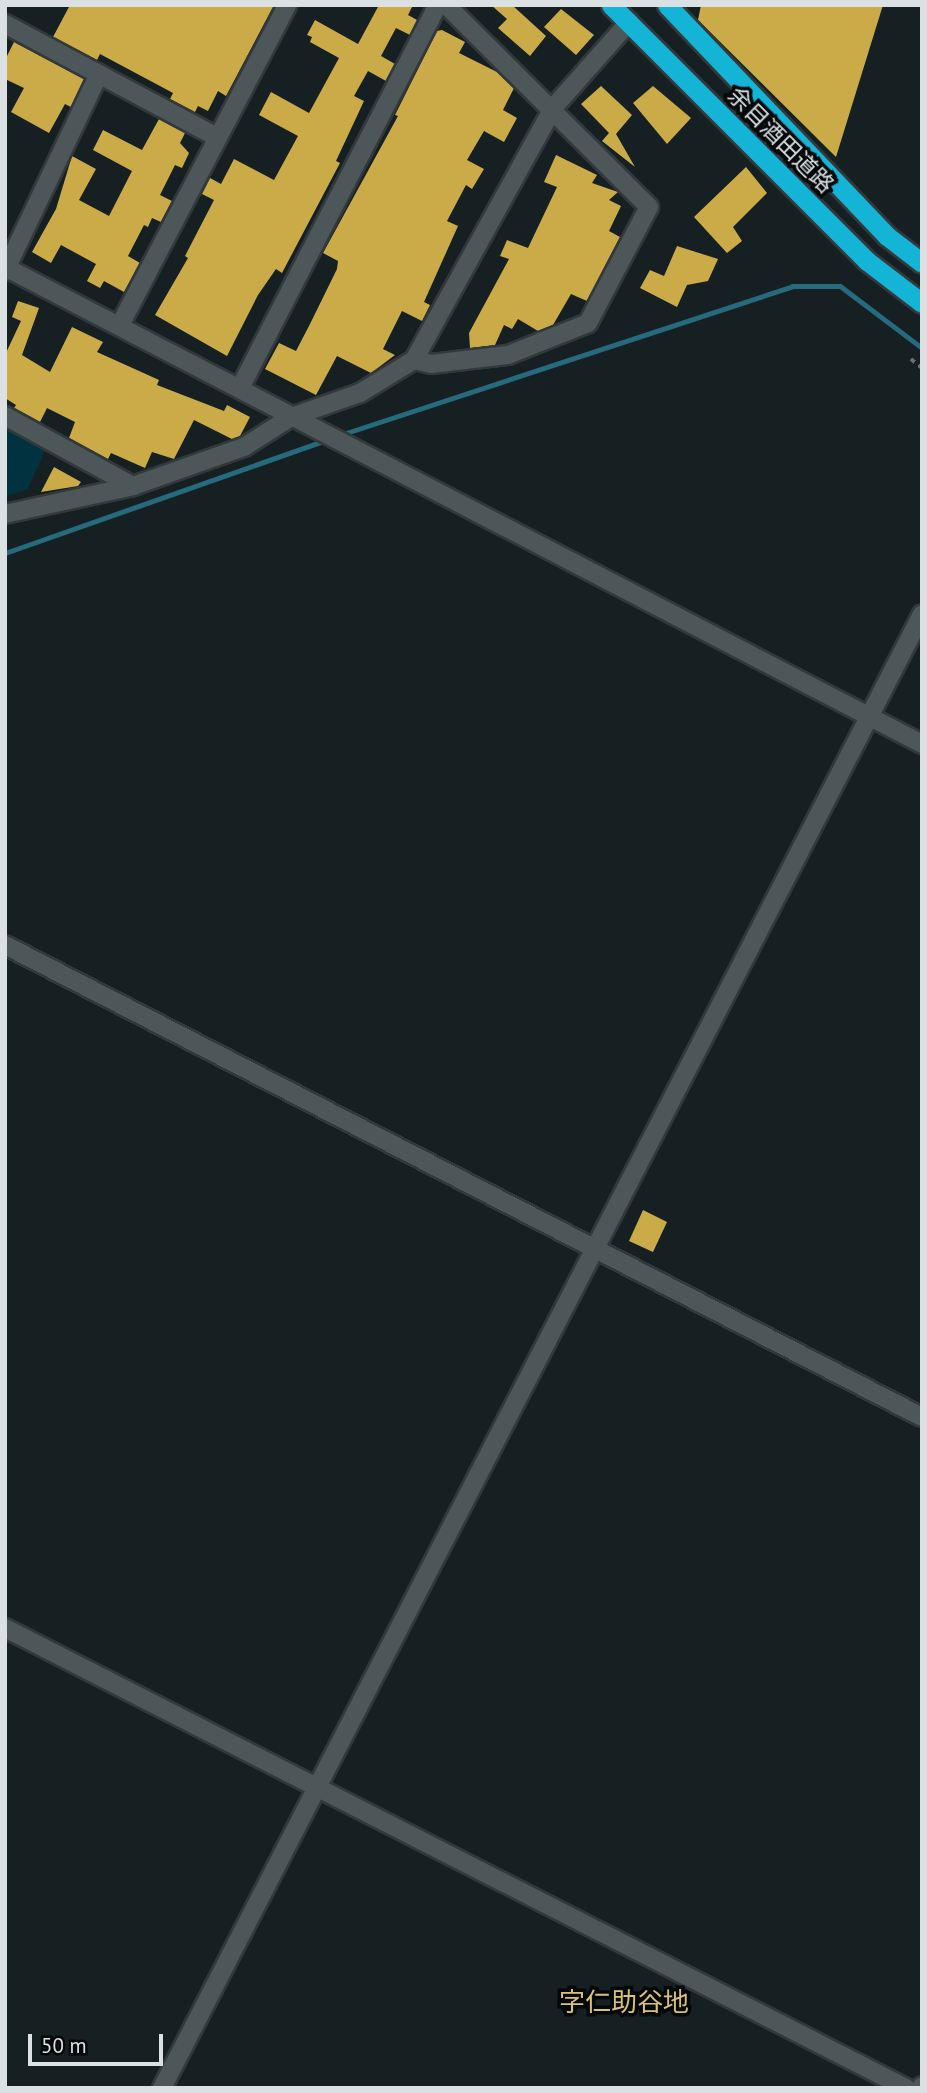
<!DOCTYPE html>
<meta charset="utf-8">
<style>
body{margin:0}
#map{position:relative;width:927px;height:2093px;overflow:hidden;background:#161f21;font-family:"PT Sans","Noto Sans JP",sans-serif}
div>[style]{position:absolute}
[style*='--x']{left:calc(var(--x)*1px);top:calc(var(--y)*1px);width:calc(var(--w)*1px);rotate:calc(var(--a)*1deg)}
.green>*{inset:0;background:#00323f}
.stream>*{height:5px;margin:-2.5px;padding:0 2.5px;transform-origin:2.5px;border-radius:2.5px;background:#266a7d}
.building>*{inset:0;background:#caab48}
.path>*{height:3.5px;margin-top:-1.75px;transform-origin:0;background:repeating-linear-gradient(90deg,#676f71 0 5px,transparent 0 10px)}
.roads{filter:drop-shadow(2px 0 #33393b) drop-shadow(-2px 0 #33393b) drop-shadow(0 2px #33393b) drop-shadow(0 -2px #33393b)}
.minor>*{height:18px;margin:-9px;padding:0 9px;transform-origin:9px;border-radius:9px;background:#4d575a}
.tertiary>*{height:18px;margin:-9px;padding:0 9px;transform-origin:9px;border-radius:9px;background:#4d575a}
.trunk>*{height:19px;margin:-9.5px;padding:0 9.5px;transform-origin:9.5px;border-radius:9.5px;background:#14b4d6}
span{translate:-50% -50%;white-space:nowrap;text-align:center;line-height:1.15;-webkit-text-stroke:7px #050809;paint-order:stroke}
.street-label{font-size:23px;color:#dbe1e3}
.quarter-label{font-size:26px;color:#dbc175}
.frame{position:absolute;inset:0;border:7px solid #dbe1e3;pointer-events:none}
.scale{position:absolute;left:28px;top:2034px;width:135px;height:32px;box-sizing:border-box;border:4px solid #dbe1e3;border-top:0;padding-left:9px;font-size:21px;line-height:24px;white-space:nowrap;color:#dbe1e3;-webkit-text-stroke:5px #050809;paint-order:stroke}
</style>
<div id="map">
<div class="green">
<i style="clip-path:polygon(5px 427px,46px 448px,28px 489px,5px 497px)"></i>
</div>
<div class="stream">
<i style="--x:340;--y:435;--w:476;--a:-18.2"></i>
<i style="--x:792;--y:286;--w:48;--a:0"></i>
<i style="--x:840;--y:286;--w:103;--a:37.1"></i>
<i style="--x:5;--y:553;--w:343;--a:-19.4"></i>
</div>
<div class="building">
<i style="clip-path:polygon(70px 5px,274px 5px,226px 96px,218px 91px,208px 111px,198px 106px,195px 112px,170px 99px,173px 93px,100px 54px,97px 60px,53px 37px)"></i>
<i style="clip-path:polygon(379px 5px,413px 5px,408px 15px,417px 20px,410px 35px,396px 28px,381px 56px,395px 64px,386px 81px,368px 71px,354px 96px,364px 101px,336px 161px,340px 163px,282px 273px,276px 269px,258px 295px,227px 356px,155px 315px,188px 258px,185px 256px,214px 200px,202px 194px,210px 178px,221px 184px,234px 159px,274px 180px,298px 136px,259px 115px,271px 92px,309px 113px,339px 58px,310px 42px,312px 37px,307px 35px,315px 20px,358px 44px)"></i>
<i style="clip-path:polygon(491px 5px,512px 5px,546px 36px,530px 56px,498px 28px,507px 19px)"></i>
<i style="clip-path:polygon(701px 5px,883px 5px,836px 157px,698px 20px)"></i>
<i style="clip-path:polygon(561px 9px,594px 35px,576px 55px,544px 27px)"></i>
<i style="clip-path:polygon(442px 30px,465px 42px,459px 53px,497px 72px,514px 88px,503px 110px,517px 118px,504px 142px,484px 131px,467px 160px,484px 169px,472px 189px,466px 185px,447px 221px,458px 226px,424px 302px,430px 305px,422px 321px,402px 311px,383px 349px,395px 355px,371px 373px,337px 356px,316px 395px,265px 369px,279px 343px,296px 351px,310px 324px,337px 269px,338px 261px,323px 253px,398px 116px,395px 115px,437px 31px)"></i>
<i style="clip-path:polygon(14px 42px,84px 79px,71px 107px,65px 104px,49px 133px,11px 112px,24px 88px,5px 79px,5px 60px)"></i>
<i style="clip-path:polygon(601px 86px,632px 115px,616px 134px,635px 167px,602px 141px,609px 133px,581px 104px)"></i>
<i style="clip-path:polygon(653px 86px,691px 118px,667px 144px,633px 103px)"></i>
<i style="clip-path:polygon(159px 119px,185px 133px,180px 143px,189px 153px,182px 168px,175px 165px,160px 195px,172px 201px,161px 222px,152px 218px,148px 227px,144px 225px,128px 256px,140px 263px,124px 292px,104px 281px,100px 288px,87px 281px,96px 264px,61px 245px,51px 263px,32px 252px,56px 209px,72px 156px,96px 169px,79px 200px,109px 216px,132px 171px,93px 150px,103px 130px,142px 150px)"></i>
<i style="clip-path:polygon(556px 155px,597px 175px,592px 183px,618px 192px,609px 200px,621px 206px,609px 231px,620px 237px,587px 301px,571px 294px,553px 325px,538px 331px,518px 319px,512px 329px,504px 325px,495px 345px,470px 348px,469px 333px,509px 259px,500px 256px,507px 240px,528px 248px,557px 187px,544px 182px)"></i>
<i style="clip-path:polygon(746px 167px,767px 193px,733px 227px,742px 241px,727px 253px,694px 217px)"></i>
<i style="clip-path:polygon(677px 246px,718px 259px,708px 281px,687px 285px,677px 307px,640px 288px,650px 270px,664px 276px)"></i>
<i style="clip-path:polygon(18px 301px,39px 308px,22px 355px,50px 372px,72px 327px,103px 342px,97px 352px,159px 380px,157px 385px,224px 411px,227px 405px,250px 417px,240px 436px,232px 439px,194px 420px,174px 459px,152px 452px,145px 468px,111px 453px,108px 459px,69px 438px,75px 422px,47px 408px,40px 422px,14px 408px,16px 405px,5px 398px,5px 355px,21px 321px,12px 317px)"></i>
<i style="clip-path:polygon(54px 467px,81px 482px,78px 486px,41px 492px)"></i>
<i style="clip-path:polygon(643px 1210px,667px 1222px,653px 1252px,629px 1241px)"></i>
</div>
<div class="path">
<i style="--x:911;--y:359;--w:14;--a:39"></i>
</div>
<div class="roads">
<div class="minor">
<i style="--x:5;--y:24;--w:240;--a:28.1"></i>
<i style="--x:5;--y:267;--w:1034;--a:27.48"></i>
<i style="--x:5;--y:271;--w:218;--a:-64.5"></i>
<i style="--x:120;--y:325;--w:361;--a:-62.4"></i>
<i style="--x:414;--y:360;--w:17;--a:13"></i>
<i style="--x:431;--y:364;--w:78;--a:-6.7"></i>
<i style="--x:508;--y:355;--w:86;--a:-21.8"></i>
<i style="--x:588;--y:323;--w:131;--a:-62.3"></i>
<i style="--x:649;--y:207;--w:286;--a:-135.1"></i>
<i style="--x:241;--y:386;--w:429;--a:-62.7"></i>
<i style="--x:5;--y:416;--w:146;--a:28.7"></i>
<i style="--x:5;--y:514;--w:131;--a:-12.3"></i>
<i style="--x:133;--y:486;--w:118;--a:-19.4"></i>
<i style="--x:244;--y:447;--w:56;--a:-32.6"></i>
<i style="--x:291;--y:417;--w:73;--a:-19.2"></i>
<i style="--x:360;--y:393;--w:63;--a:-31.4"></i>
<i style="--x:414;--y:360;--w:288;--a:-61.1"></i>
<i style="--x:553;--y:108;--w:115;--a:-48.5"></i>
<i style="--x:5;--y:945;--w:1031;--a:27.24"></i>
<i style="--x:5;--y:1628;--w:1012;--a:27.05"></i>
<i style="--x:162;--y:2088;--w:1658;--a:-62.72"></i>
</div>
<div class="tertiary">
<i style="--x:921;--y:2088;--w:2;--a:-63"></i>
</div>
<div class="trunk">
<i style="--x:611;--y:5;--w:362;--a:45"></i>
<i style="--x:867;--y:261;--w:69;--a:37.4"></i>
<i style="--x:667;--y:5;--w:319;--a:46.4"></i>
<i style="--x:887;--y:236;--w:44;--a:37.6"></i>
</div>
</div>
<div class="street-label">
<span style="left:781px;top:140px;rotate:45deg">余目酒田道路</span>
</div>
<div class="quarter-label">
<span style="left:624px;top:2002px">字仁助谷地</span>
</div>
<div class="frame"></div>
<div class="scale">50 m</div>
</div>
